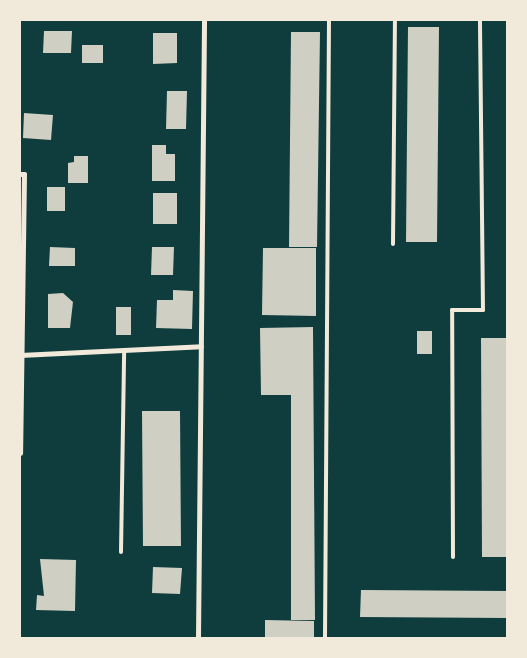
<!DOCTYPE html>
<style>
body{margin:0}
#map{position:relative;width:527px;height:658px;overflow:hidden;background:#0f3d3e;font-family:"Roboto Condensed",sans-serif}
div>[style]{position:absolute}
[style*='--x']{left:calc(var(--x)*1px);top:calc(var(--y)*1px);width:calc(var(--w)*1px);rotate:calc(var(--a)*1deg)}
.building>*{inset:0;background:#cfcfc3}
.service>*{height:4px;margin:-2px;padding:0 2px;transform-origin:2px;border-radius:2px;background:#f1e9da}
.minor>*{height:5px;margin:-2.5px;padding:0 2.5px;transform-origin:2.5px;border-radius:2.5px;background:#f1e9da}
span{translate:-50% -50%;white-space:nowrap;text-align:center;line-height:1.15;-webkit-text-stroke:4.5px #f1e9da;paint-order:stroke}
.frame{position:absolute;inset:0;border:21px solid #f1e9da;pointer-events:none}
</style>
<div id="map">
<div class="building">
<i style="clip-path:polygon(408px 27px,439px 27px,437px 242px,406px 242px)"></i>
<i style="clip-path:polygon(44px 31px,72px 31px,71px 53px,43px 53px)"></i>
<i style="clip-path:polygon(291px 32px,320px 32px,317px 247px,289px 247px)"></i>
<i style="clip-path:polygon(153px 33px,177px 33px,177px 63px,153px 64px)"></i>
<i style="clip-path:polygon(82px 45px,103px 45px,103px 63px,82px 63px)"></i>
<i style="clip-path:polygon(167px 91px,187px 91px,186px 129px,166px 129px)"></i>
<i style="clip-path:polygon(24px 113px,53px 115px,51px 140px,23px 138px)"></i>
<i style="clip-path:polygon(152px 145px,166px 145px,166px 154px,175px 154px,175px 181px,152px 181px)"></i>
<i style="clip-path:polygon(74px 156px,88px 156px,88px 183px,68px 183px,68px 163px,74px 162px)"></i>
<i style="clip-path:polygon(47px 187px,65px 187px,65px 211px,47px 211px)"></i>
<i style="clip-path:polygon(153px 193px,177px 193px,177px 224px,153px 224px)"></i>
<i style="clip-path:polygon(50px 247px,75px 248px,75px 266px,49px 266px)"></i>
<i style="clip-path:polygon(152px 247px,174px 247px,173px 275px,151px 275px)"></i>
<i style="clip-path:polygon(263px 248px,316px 248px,316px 316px,262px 315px)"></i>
<i style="clip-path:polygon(173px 290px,193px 291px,192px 329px,156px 328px,157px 300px,173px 300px)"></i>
<i style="clip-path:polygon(63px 293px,73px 302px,70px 328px,48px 328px,48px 294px)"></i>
<i style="clip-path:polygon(116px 307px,131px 307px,131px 335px,116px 335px)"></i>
<i style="clip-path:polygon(313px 327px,315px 620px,291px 620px,291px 395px,261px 395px,260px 328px)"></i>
<i style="clip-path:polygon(417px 331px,432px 331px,432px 354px,417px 354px)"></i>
<i style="clip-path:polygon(481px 338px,507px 338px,507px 557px,482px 557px)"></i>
<i style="clip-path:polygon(142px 411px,180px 411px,181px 546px,143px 546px)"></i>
<i style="clip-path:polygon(40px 559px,76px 560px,75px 611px,36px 610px,37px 595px,44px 596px)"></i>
<i style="clip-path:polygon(153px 567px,182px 568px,180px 594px,152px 593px)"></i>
<i style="clip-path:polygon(361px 590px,507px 591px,507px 618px,360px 617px)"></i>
<i style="clip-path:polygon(265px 620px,314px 621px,314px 638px,265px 638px)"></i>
</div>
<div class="service">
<i style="--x:393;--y:244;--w:224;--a:-89.5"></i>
<i style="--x:121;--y:552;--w:202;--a:-89.1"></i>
<i style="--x:453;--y:557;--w:247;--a:-90.2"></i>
<i style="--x:452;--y:310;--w:31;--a:0"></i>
<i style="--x:483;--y:310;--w:290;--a:-90.6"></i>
<i style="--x:325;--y:638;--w:618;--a:-89.63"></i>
</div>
<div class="minor">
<i style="--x:20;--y:174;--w:4;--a:0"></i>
<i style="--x:24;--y:174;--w:279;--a:90.8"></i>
<i style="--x:20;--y:355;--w:181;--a:-2.8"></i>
<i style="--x:198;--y:638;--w:618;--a:-89.44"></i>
</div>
<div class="frame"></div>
</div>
